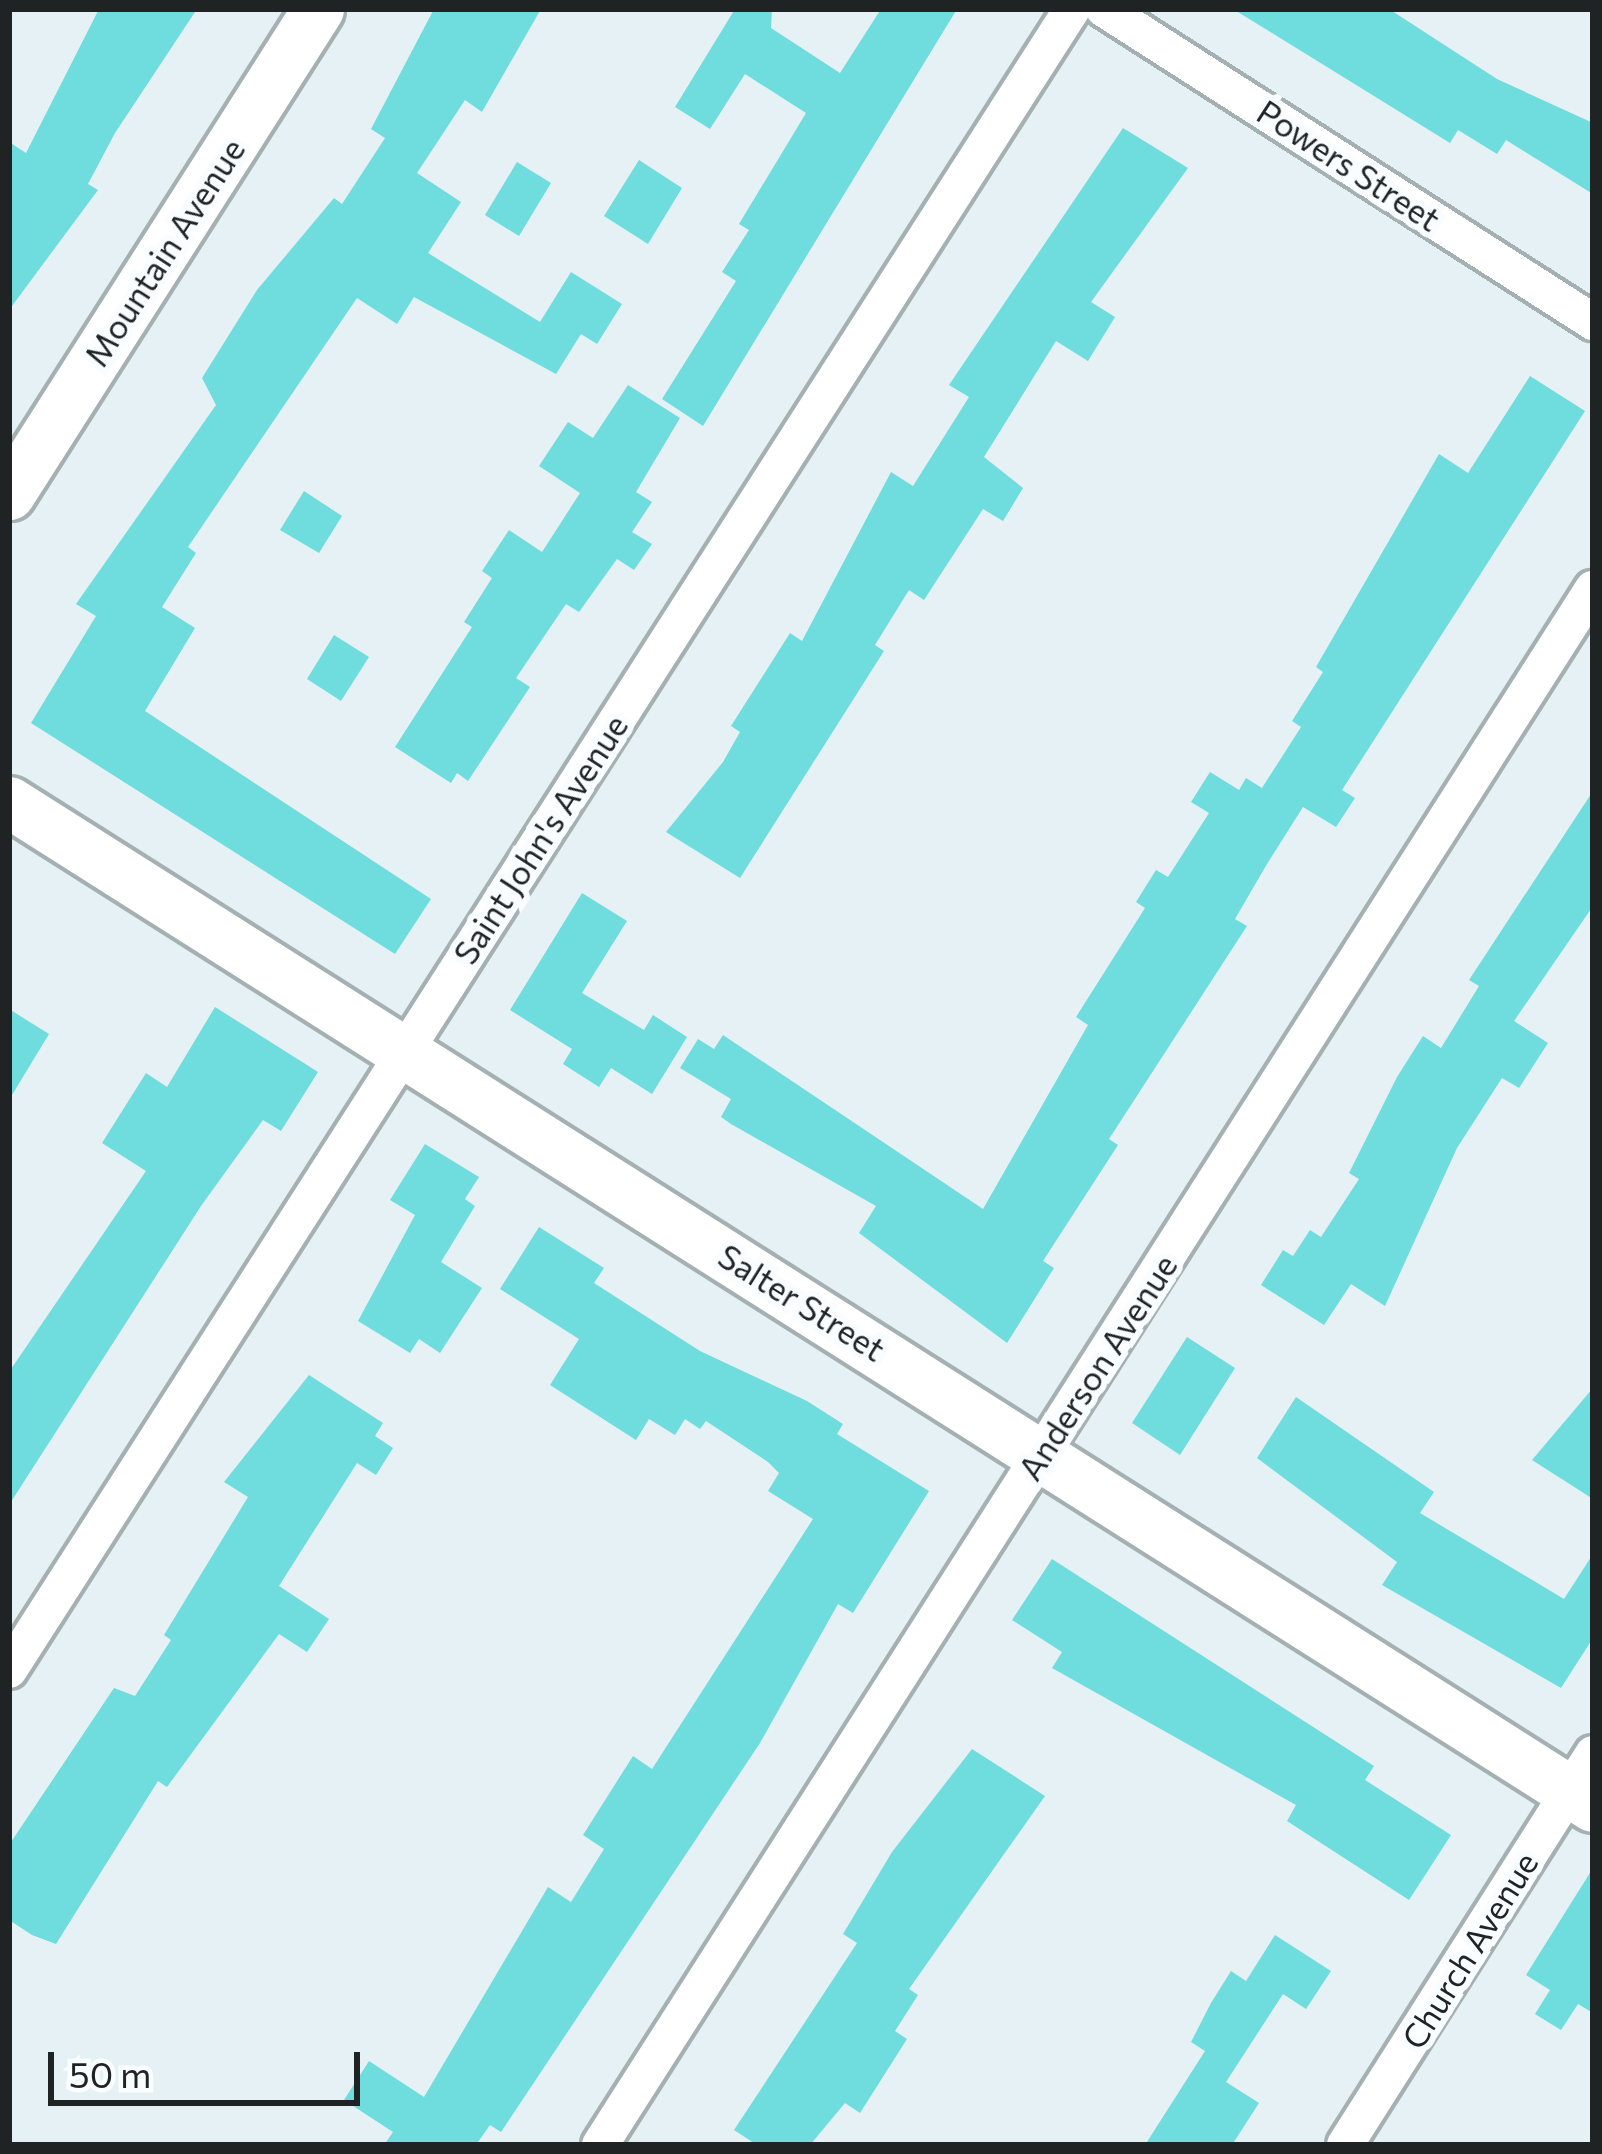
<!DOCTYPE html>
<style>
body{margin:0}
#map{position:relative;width:1602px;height:2154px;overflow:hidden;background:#e6f1f5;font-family:Commissioner,sans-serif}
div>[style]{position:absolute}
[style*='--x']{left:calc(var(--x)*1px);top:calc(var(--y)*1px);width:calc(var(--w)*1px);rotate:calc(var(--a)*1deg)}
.building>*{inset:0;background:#6fdcdd}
.roads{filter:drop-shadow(3px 0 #a5b0b3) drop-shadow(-3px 0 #a5b0b3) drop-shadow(0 3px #a5b0b3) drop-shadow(0 -3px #a5b0b3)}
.minor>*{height:36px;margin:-18px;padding:0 18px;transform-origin:18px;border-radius:18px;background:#fff}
.secondary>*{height:51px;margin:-25.5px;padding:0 25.5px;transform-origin:25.5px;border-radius:25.5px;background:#fff}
span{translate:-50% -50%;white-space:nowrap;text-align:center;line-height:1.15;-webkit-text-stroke:12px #f9fdff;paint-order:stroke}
.street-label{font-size:33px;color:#1f2324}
.frame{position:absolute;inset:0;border:12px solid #1f2324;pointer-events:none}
.scale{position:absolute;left:48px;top:2052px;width:312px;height:54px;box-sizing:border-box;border:6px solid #1f2324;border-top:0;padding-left:15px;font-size:36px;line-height:42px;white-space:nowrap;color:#1f2324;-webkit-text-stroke:9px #f9fdff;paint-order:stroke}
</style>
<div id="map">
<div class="building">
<i style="clip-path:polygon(99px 9px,197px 9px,115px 133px,88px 184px,98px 190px,9px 310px,9px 142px,26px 153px)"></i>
<i style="clip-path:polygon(434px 9px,541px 9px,482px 112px,465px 100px,417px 173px,461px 202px,428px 253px,540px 322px,571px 272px,622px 304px,597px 344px,581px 334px,556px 374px,414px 297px,397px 324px,357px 298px,188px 547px,196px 553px,162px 607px,195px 628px,145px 711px,431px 899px,395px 954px,31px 723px,96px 616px,76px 604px,216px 405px,202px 378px,257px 290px,334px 198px,342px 204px,385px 138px,371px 129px)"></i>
<i style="clip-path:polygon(735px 9px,772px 9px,771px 28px,840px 73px,881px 9px,957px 9px,703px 426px,662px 399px,736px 281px,722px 272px,749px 230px,739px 224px,806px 113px,745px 74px,710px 129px,675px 107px)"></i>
<i style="clip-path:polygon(1233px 9px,1389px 9px,1497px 79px,1593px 123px,1593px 194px,1506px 140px,1497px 154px,1458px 130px,1450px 143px)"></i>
<i style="clip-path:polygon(1123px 128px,1188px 168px,1091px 302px,1115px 317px,1088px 361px,1056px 341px,984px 457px,1023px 488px,1003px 521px,983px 509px,924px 600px,909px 590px,875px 645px,884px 651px,740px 878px,666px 832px,723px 762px,740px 732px,731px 726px,790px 633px,802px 641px,891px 472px,913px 486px,969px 397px,949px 385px)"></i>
<i style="clip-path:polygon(639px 160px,682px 188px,648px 244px,604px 216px)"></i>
<i style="clip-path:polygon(517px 162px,551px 183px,519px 236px,485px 215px)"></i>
<i style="clip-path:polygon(1530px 376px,1585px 411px,1342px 790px,1355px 798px,1336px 827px,1303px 807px,1267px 864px,1235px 919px,1247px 926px,1109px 1139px,1118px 1145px,1043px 1261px,1054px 1268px,1007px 1343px,859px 1233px,876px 1206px,731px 1124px,721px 1117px,731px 1099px,680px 1068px,698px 1039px,714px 1049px,723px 1035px,983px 1209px,1088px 1025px,1076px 1017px,1145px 908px,1136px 902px,1156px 870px,1168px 877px,1209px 813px,1191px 802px,1210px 772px,1239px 790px,1246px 778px,1262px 788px,1301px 727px,1292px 721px,1323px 672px,1316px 667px,1439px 454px,1468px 473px)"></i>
<i style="clip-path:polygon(628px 385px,680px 418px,636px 492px,652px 502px,632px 532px,652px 544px,634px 570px,617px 559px,579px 612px,566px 604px,516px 678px,530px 687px,468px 781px,457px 773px,451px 783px,395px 747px,472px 627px,464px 622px,492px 578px,482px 571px,509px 530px,542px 552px,580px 493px,539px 466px,568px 422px,593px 438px)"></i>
<i style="clip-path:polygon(304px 491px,342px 516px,319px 553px,280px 530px)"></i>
<i style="clip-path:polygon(334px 635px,369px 657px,341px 701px,307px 679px)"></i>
<i style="clip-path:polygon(1593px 791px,1593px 906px,1514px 1021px,1548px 1043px,1519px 1088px,1502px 1078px,1457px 1148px,1385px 1306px,1351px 1284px,1324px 1325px,1261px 1285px,1283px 1250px,1293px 1256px,1310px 1230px,1321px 1237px,1359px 1179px,1349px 1173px,1397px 1077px,1423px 1036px,1441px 1048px,1479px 986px,1469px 980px)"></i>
<i style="clip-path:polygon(582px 893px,627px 921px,582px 993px,644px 1030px,653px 1015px,687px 1037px,652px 1094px,611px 1068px,599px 1087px,563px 1064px,572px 1049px,510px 1010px)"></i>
<i style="clip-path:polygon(215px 1007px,318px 1072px,281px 1131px,263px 1120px,201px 1206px,9px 1505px,9px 1372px,146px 1171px,102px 1143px,146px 1073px,167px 1087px)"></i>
<i style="clip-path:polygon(9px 1009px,49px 1034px,9px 1100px)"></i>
<i style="clip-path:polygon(425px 1144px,479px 1177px,465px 1199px,475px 1206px,441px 1262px,482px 1288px,440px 1353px,419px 1339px,410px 1353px,358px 1321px,415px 1215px,390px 1200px)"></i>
<i style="clip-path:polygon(539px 1227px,604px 1268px,594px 1283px,700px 1351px,807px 1401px,843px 1424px,837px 1434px,929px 1491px,853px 1613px,838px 1604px,760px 1743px,501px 2132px,490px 2125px,476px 2145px,384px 2145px,393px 2132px,344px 2100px,369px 2061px,424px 2097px,548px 1887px,571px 1902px,604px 1849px,583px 1835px,633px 1756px,652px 1769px,813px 1519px,768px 1491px,779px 1473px,768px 1462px,706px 1421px,700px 1429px,685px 1419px,675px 1435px,649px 1419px,636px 1440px,550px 1385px,579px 1339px,500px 1289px)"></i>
<i style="clip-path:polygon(1187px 1337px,1235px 1368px,1180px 1455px,1132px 1423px)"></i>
<i style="clip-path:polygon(309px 1375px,383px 1423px,375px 1436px,393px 1448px,376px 1475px,357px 1463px,279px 1586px,329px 1619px,307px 1652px,279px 1634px,167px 1787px,158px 1781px,56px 1944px,32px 1935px,9px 1920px,9px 1845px,114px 1688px,135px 1696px,171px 1640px,164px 1635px,248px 1497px,224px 1482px)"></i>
<i style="clip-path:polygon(1593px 1388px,1593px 1499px,1532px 1460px)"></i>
<i style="clip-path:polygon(1296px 1397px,1434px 1492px,1420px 1513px,1564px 1599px,1593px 1554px,1593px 1638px,1561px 1688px,1382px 1585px,1397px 1562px,1257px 1458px)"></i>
<i style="clip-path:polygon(1052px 1559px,1374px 1766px,1365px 1780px,1451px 1835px,1409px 1900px,1287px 1821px,1296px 1805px,1052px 1668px,1062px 1652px,1012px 1620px)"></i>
<i style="clip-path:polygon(972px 1749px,1045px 1796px,909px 1989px,918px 1995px,895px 2031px,907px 2039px,860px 2113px,845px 2103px,810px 2145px,757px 2145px,734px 2130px,857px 1943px,843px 1934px,892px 1852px)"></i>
<i style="clip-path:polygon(1593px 1868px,1593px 2013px,1578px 2004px,1561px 2030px,1535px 2014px,1550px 1990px,1526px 1975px)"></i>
<i style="clip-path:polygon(1275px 1935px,1331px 1971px,1306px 2009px,1283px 1994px,1226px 2082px,1259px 2103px,1232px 2145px,1145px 2145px,1205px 2051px,1191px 2042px,1211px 2003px,1231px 1971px,1246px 1981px)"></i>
</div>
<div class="roads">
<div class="minor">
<i style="--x:1104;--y:9;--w:581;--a:32.62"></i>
<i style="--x:9;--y:1670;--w:1972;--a:-57.38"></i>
<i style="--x:600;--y:2145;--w:1846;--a:-57.46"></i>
<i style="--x:1345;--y:2145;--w:463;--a:-57.6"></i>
</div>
<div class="secondary">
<i style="--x:9;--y:494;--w:575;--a:-57.5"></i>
<i style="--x:9;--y:802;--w:1875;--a:32.37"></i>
</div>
</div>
<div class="street-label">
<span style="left:1349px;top:165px;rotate:33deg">Powers Street</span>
<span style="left:164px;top:252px;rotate:-57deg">Mountain Avenue</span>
<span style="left:540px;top:839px;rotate:-57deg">Saint John's Avenue</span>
<span style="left:802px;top:1302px;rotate:32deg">Salter Street</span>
<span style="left:1097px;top:1367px;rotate:-57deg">Anderson Avenue</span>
<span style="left:1469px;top:1950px;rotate:-58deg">Church Avenue</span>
</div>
<div class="frame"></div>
<div class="scale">50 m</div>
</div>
